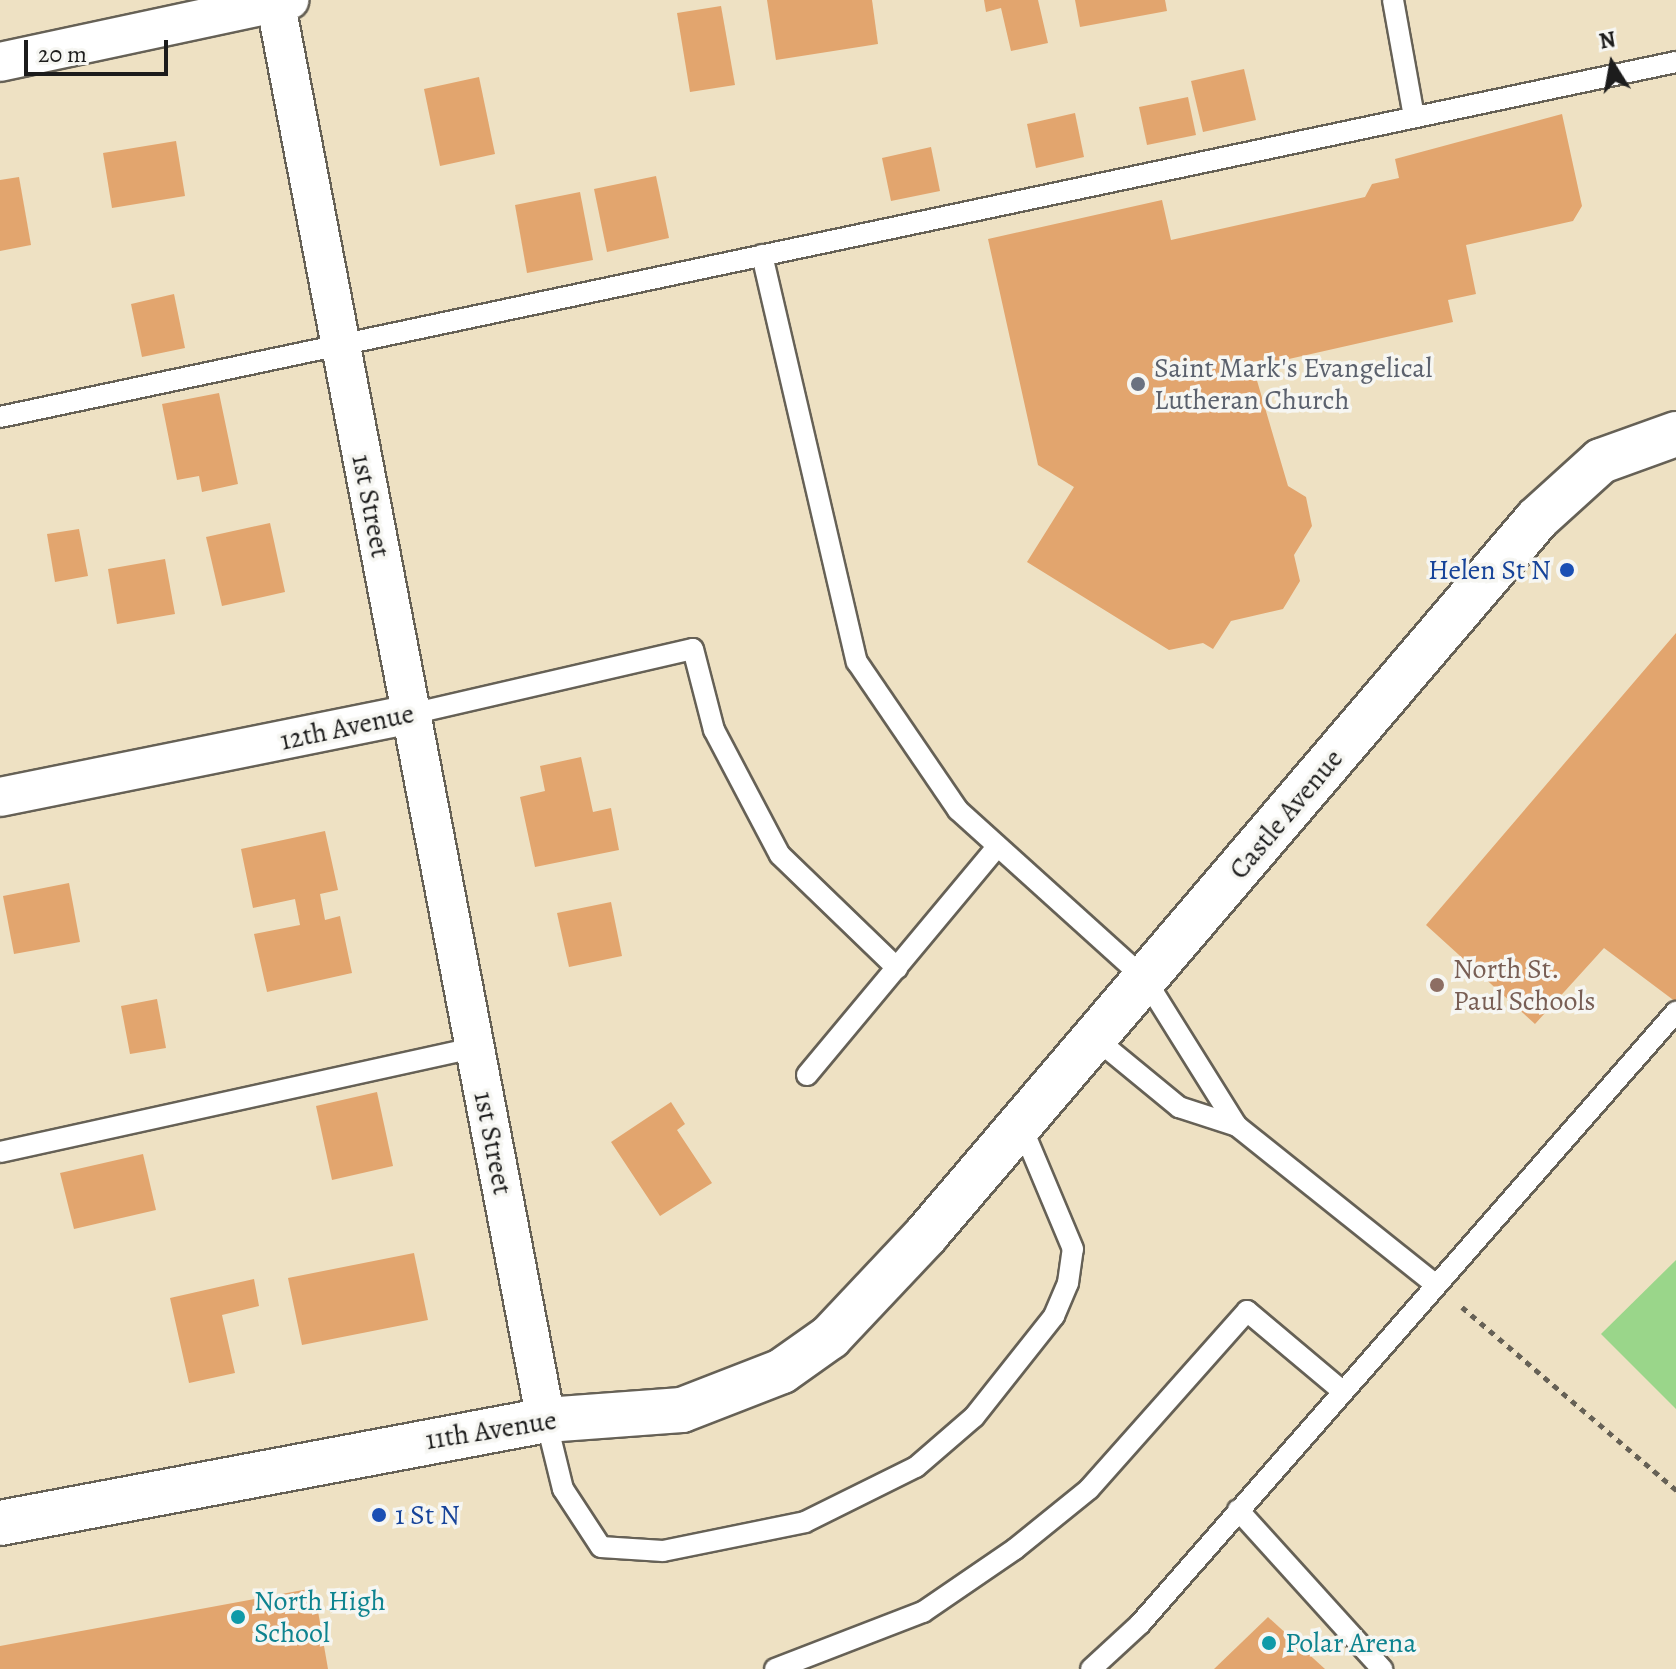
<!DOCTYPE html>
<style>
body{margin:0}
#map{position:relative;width:1676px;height:1669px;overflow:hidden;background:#eee1c3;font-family:Alegreya,serif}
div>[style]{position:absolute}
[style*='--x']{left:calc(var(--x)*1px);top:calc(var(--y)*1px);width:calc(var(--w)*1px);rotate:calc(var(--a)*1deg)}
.green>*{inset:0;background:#9ad68a}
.building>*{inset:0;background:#e2a56e}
.path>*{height:5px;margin-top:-2.5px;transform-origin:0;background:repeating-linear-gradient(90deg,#666156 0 6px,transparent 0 12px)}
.roads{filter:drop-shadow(2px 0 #666156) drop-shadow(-2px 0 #666156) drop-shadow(0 2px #666156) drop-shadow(0 -2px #666156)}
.service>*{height:20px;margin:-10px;padding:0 10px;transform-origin:10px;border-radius:10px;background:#fff}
.minor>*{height:38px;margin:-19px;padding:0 19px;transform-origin:19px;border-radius:19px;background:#fff}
.tertiary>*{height:44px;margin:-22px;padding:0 22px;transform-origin:22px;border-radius:22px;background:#fff}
.dots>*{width:22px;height:22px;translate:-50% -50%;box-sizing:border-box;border:4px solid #f6f6f2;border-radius:50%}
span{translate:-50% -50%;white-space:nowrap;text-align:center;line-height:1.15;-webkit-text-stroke:7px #f6f6f2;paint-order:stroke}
.worship-label{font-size:28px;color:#5b616d}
.left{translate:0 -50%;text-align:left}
.street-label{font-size:28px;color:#1c1c1c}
.transit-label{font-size:28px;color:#164399}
.right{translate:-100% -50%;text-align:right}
.education-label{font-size:28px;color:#785e54}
.culture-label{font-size:28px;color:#0d838f}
.north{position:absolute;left:1572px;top:24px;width:80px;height:80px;-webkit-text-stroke:6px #f6f6f2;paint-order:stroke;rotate:349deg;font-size:22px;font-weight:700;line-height:32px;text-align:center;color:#1c1c1c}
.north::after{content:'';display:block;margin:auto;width:28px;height:36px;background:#1c1c1c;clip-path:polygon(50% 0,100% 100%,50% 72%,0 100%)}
.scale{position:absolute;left:24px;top:40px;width:144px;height:36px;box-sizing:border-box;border:4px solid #1c1c1c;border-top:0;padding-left:10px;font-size:24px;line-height:28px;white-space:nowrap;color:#1c1c1c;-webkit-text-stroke:6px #f6f6f2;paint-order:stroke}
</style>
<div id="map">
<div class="green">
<i style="clip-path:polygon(1676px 1260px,1676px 1409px,1601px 1334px)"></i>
</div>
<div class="building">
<i style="clip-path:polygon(767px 0,872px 0,878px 44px,776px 60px)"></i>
<i style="clip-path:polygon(984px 0,1038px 0,1048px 43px,1011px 51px,1001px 8px,986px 12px)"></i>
<i style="clip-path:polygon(1075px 0,1165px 0,1167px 11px,1080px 27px)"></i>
<i style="clip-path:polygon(721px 6px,735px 85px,690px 92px,677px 13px)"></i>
<i style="clip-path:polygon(1244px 69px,1256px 120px,1203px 132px,1191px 81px)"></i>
<i style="clip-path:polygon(479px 77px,495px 154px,440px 166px,424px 89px)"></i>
<i style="clip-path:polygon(1188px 97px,1196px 135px,1147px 145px,1139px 107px)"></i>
<i style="clip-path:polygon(1075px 113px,1084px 157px,1036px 168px,1027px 124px)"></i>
<i style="clip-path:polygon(1562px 114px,1582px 206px,1573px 221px,1466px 245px,1476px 294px,1448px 300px,1453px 322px,1253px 367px,1288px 486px,1306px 497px,1312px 526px,1294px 555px,1300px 581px,1283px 609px,1231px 621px,1213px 649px,1203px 643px,1169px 650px,1027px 562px,1074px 487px,1038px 465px,988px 239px,1162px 200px,1171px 240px,1365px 197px,1372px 184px,1399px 178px,1395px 159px)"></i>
<i style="clip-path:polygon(176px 141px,185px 196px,112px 208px,103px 153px)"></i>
<i style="clip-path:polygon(931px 147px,940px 191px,891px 201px,882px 158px)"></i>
<i style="clip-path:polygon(656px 176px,669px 238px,607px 252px,594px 189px)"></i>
<i style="clip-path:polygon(19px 177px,31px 245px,0 251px,0 180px)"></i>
<i style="clip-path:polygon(580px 192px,593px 260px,527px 273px,515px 205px)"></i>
<i style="clip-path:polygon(174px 294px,185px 348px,142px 357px,131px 304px)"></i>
<i style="clip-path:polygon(219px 393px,238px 484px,202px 492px,199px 476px,177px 480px,162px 404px)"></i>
<i style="clip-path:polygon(270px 523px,285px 592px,222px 606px,206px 537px)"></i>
<i style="clip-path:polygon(79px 529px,88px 576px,55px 582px,47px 534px)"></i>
<i style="clip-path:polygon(165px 559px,175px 614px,117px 624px,108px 569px)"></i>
<i style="clip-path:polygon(1676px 633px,1676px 1002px,1604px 948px,1535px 1024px,1426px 925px)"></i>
<i style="clip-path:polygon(581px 757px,593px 812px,611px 808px,619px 850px,535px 867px,520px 797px,545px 791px,540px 766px)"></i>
<i style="clip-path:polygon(325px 831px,338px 890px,320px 894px,325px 920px,340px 916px,352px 973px,267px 992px,254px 934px,300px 925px,295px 899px,253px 908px,241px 849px)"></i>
<i style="clip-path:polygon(69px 883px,80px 942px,14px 954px,3px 896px)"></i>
<i style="clip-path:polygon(611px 902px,622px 956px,569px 967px,557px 913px)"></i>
<i style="clip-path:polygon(157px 999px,166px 1048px,130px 1054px,121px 1006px)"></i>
<i style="clip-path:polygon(377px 1092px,393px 1166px,332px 1180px,316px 1106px)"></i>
<i style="clip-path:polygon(671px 1102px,685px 1124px,677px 1130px,712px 1183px,660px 1216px,611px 1142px)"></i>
<i style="clip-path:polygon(143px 1154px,156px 1210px,74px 1229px,60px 1173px)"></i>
<i style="clip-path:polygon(414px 1253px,428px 1320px,302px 1345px,288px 1278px)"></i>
<i style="clip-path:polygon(254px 1279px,259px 1306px,222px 1315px,235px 1373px,189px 1383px,170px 1298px)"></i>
<i style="clip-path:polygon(314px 1588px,328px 1669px,0 1669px,0 1646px)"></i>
<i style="clip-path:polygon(1268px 1617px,1325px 1669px,1214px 1669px)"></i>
</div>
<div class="path">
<i style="--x:1462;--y:1307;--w:282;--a:40.5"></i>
</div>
<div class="roads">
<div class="service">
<i style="--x:1393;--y:0;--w:119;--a:79.8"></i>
<i style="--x:762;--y:255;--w:418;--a:76.9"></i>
<i style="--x:857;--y:662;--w:179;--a:55.7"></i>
<i style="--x:958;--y:810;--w:252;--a:42.1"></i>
<i style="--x:1145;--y:979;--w:173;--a:58"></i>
<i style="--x:1237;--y:1126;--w:252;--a:38.6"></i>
<i style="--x:0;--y:417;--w:1713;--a:-11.96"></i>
<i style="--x:411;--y:714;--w:289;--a:-13"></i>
<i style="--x:693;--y:649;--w:84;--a:75.5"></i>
<i style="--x:714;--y:730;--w:141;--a:62.2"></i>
<i style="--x:780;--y:855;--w:163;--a:44"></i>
<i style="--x:1095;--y:1038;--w:109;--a:39.4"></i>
<i style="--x:1179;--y:1107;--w:61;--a:18.1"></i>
<i style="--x:807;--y:1075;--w:294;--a:-50.2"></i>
<i style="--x:0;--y:1152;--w:485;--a:-12.4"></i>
<i style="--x:546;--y:1420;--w:71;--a:76.2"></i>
<i style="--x:563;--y:1489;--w:69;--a:56.8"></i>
<i style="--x:601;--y:1547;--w:62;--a:3.7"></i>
<i style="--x:663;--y:1551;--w:145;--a:-11.5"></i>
<i style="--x:805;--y:1522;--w:124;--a:-26.4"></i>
<i style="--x:916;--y:1467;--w:77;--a:-40.8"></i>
<i style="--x:974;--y:1417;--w:129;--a:-51.6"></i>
<i style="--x:1054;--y:1316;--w:36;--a:-67"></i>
<i style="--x:1068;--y:1283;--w:34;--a:-82"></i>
<i style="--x:1073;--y:1249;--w:134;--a:-112.8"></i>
<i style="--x:1238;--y:1510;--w:215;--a:47.8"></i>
<i style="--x:775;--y:1669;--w:159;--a:-21.1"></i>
<i style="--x:923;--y:1612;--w:112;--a:-34.4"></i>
<i style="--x:1015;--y:1549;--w:95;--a:-39"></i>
<i style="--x:1089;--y:1489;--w:238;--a:-48.4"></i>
<i style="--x:1247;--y:1311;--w:123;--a:40"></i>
<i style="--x:1091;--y:1669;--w:67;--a:-42.6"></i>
<i style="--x:1140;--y:1624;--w:814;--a:-48.79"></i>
</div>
<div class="minor">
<i style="--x:275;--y:0;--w:1446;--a:79.2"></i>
<i style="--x:0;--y:62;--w:296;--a:-12.1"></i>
<i style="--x:0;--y:797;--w:419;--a:-11.4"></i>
</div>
<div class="tertiary">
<i style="--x:0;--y:1523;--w:556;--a:-10.68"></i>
<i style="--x:546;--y:1420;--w:136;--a:-4.2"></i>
<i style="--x:682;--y:1410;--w:107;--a:-21.3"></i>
<i style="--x:782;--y:1371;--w:59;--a:-35.3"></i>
<i style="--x:830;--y:1337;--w:140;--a:-46.7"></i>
<i style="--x:926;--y:1235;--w:941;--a:-49.52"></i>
<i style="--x:1537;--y:519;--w:86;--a:-42.2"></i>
<i style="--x:1601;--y:461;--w:80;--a:-19.8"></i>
</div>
</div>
<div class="dots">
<i style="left:1138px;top:384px;background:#6b7280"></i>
<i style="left:1567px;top:570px;background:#1a4fb4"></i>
<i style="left:1437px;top:985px;background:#8d6e63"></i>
<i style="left:379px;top:1515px;background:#1a4fb4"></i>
<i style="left:238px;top:1617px;background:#0f9aa8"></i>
<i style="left:1269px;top:1643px;background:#0f9aa8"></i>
</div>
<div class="worship-label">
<span class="left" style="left:1154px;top:384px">Saint Mark's Evangelical<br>Lutheran Church</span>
</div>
<div class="street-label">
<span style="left:371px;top:506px;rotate:79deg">1st Street</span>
<span style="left:347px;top:727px;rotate:-12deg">12th Avenue</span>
<span style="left:1286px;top:814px;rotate:-50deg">Castle Avenue</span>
<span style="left:493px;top:1143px;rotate:79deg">1st Street</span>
<span style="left:491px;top:1430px;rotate:-9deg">11th Avenue</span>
</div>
<div class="transit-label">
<span class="right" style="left:1551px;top:570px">Helen St N</span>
<span class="left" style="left:395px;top:1515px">1 St N</span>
</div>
<div class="education-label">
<span class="left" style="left:1453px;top:985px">North St.<br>Paul Schools</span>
</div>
<div class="culture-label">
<span class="left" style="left:254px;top:1617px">North High<br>School</span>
<span class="left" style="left:1285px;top:1643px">Polar Arena</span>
</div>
<div class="north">N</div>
<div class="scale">20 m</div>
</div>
